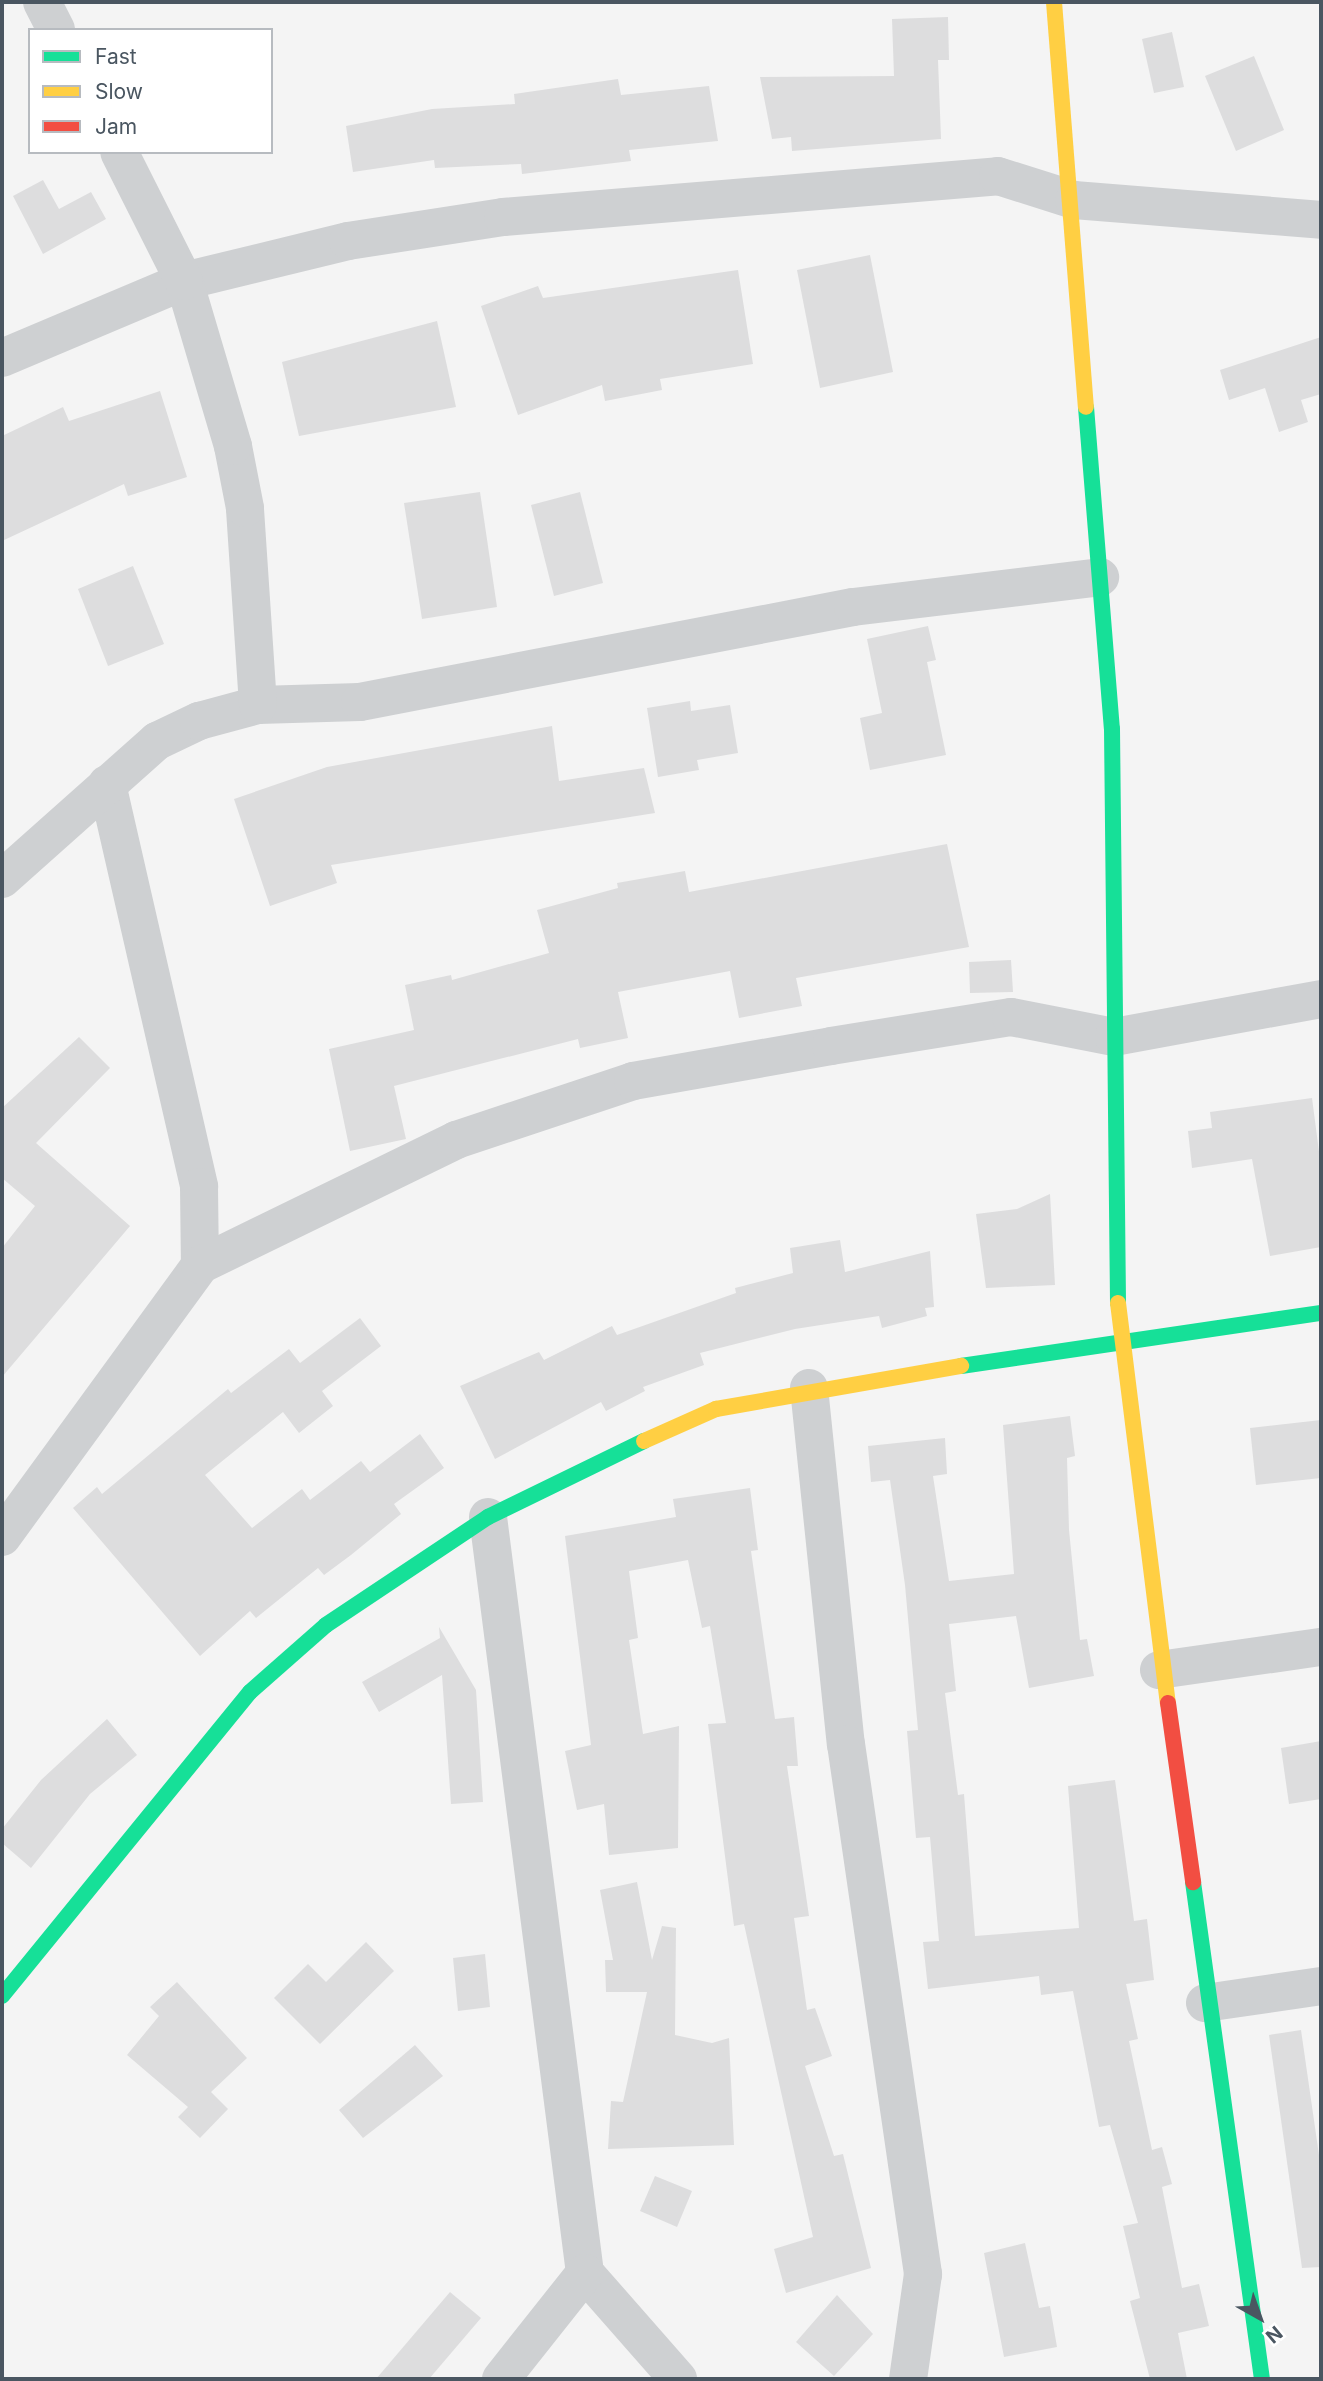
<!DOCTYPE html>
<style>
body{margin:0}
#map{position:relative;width:1323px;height:2381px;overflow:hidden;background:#f4f4f4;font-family:Inter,sans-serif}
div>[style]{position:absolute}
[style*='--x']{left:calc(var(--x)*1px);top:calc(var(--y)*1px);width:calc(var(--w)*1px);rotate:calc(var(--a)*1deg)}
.building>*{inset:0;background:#ddddde}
.street>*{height:38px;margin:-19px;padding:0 19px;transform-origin:19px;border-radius:19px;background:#ced0d2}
.fast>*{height:16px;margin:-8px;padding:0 8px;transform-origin:8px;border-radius:8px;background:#16e098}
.slow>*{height:16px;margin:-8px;padding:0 8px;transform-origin:8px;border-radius:8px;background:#ffcf43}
.jam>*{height:16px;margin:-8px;padding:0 8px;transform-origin:8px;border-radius:8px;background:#f24e42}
span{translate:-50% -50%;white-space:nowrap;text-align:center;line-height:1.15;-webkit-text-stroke:5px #fff;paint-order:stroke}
.frame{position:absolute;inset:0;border:4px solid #4a5661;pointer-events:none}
.legend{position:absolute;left:28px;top:28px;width:245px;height:126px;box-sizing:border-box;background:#fff;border:2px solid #b7bbc0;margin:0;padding:9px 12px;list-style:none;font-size:21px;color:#4a5661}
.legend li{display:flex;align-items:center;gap:14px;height:35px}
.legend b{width:35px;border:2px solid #b7bbc0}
.north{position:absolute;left:1225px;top:2283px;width:70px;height:70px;-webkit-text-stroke:5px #fff;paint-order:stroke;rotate:140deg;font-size:19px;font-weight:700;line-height:28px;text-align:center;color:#4a5661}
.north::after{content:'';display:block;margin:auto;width:24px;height:32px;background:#4a5661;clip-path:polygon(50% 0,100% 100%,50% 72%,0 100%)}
</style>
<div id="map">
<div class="building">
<i style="clip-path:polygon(948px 17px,949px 60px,938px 60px,941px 139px,792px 151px,791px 137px,772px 139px,760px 77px,894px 76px,892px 19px)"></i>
<i style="clip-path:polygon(1172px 32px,1184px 87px,1154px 93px,1142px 39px)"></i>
<i style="clip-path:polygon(1254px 56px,1284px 130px,1236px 151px,1205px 76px)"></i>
<i style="clip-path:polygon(618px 79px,621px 95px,709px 86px,718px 141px,629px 150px,631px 161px,522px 174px,521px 164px,435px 168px,434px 160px,353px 172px,346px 126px,432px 109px,515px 104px,514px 94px)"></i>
<i style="clip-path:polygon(43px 180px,59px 209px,91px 192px,106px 219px,43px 254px,13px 196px)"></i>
<i style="clip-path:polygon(870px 255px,893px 372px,820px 388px,797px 270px)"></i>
<i style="clip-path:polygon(738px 270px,753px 364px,660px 379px,662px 390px,605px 401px,602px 385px,518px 415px,481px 306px,538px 286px,543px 298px)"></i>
<i style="clip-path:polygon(437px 321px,456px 407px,299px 436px,282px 362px)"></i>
<i style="clip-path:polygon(1321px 337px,1321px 394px,1301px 400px,1308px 422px,1279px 432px,1265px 388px,1229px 400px,1220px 370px)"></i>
<i style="clip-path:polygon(160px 391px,187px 477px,128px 496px,124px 484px,2px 541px,2px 436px,63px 407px,69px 421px)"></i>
<i style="clip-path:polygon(480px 492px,497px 607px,422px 619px,404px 503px)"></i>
<i style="clip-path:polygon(580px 492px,603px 583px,554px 596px,531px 505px)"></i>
<i style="clip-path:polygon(133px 566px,164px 644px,108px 666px,78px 589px)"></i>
<i style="clip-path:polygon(928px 626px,936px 660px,927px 662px,946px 755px,870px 770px,860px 718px,882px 713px,867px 639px)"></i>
<i style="clip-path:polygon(690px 701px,691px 711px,730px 705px,738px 753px,697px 760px,699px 770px,658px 777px,647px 708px)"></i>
<i style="clip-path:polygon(552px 726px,559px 781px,644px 768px,655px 813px,331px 865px,337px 883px,270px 906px,234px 799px,327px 767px)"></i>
<i style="clip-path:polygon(947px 844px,969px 947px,796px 978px,802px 1006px,739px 1018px,730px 971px,618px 992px,628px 1038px,580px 1048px,578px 1039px,394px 1086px,406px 1139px,350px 1151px,329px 1049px,414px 1030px,405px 985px,451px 975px,452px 980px,549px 953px,537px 910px,618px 888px,617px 883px,685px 871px,689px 892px)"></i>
<i style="clip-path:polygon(1011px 960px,1013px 992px,970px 993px,969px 962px)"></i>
<i style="clip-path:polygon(79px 1037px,110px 1068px,36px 1143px,130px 1226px,2px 1377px,2px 1248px,35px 1206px,2px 1178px,2px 1108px)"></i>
<i style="clip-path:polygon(1312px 1098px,1321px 1167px,1321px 1247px,1270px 1256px,1252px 1159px,1192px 1168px,1188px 1131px,1212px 1128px,1210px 1112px)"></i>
<i style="clip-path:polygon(1050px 1194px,1055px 1285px,986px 1288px,976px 1214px,1017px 1209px)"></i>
<i style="clip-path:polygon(840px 1240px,845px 1272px,930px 1251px,934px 1307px,925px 1308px,927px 1316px,882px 1328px,879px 1316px,795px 1329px,700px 1353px,704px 1365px,643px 1387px,645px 1391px,606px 1411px,601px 1402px,495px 1459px,460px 1386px,539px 1352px,544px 1360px,612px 1326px,617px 1335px,736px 1293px,735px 1288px,793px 1273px,790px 1248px)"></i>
<i style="clip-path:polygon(360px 1318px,381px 1346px,322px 1391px,333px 1406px,299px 1433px,283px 1412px,205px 1475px,252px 1528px,302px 1489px,310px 1500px,361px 1461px,370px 1472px,420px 1434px,444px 1468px,394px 1504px,401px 1514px,351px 1555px,324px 1575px,318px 1568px,256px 1618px,250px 1611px,200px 1656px,73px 1508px,97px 1487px,102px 1494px,228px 1389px,231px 1393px,289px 1349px,300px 1363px)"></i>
<i style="clip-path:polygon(1070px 1416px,1075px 1456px,1067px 1458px,1069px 1530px,1080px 1640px,1087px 1639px,1094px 1676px,1029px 1688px,1016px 1616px,949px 1624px,956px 1691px,945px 1693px,958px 1795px,964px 1794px,975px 1936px,1079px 1928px,1068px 1786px,1115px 1780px,1134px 1921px,1147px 1919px,1154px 1980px,1126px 1984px,1138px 2039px,1129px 2041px,1152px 2150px,1162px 2147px,1172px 2184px,1162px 2187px,1182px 2288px,1199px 2284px,1209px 2326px,1178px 2333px,1187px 2379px,1150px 2379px,1130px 2301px,1140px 2298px,1123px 2226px,1138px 2223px,1110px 2125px,1099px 2127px,1073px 1991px,1041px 1995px,1039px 1976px,928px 1989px,923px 1942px,939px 1941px,930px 1837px,916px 1838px,907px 1731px,918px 1730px,905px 1585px,890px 1480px,871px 1482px,868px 1446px,945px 1438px,947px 1474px,933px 1476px,949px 1581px,1014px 1574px,1003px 1425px)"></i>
<i style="clip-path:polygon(1321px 1420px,1321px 1478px,1256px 1485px,1250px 1428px)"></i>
<i style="clip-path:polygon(750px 1488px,758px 1550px,751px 1551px,775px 1719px,794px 1717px,798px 1766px,787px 1766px,809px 1916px,794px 1918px,807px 2010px,815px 2008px,832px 2056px,805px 2066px,834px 2156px,843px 2154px,871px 2268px,786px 2293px,774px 2249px,813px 2237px,744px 1924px,734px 1926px,708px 1724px,726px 1723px,710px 1626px,702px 1628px,688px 1560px,629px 1571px,638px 1638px,629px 1640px,643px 1734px,679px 1726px,678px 1848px,609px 1855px,604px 1804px,577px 1810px,565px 1751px,591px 1745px,565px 1536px,676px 1517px,673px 1499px)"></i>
<i style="clip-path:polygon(439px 1627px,476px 1690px,483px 1802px,451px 1804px,442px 1675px,379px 1712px,362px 1682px,440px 1638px)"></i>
<i style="clip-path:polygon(107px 1719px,137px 1755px,90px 1794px,31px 1868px,2px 1843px,2px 1829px,41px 1780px)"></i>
<i style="clip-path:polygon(1321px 1741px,1321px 1799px,1289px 1804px,1281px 1748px)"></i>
<i style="clip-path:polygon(637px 1882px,652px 1960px,662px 1926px,676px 1928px,675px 2035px,712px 2043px,729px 2038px,734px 2145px,608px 2149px,611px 2101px,623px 2102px,647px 1992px,606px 1992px,605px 1960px,613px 1960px,600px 1890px)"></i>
<i style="clip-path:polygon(366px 1942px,394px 1971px,320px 2044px,274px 1998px,308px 1964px,326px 1982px)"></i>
<i style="clip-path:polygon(485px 1954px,490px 2007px,458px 2011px,453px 1958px)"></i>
<i style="clip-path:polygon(177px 1982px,247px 2058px,211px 2092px,228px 2109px,200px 2138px,178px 2117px,188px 2107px,127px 2055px,159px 2016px,150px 2007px)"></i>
<i style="clip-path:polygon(1301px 2030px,1321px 2169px,1321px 2267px,1302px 2268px,1269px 2035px)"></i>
<i style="clip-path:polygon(415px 2045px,443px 2076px,363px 2138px,339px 2110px)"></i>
<i style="clip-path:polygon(655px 2176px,692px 2191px,677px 2227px,640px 2211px)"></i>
<i style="clip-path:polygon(1025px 2243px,1039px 2308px,1050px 2306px,1057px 2347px,1004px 2357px,984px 2253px)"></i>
<i style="clip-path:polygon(450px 2292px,481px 2318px,429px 2379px,376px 2379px)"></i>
<i style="clip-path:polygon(837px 2295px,873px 2334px,834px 2376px,796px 2342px)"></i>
</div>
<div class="street">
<i style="--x:42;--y:2;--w:31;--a:63"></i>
<i style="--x:2;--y:358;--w:198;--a:-22.9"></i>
<i style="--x:184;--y:281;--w:169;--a:-13.7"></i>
<i style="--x:348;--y:241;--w:157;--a:-8.8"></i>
<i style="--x:503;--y:217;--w:497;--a:-4.7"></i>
<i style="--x:998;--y:176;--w:80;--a:17.5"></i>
<i style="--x:1074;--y:200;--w:248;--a:4.6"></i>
<i style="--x:258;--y:705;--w:102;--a:-1.7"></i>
<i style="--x:360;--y:702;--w:502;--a:-10.91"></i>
<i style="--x:853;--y:607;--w:249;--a:-6.9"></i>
<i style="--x:107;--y:784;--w:413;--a:77.1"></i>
<i style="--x:199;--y:1187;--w:78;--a:89.3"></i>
<i style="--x:2;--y:879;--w:208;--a:-41.7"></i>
<i style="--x:157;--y:741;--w:47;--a:-25.5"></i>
<i style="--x:199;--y:721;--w:61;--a:-15.2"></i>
<i style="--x:258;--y:705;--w:197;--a:-93.8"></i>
<i style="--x:245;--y:508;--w:63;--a:-101"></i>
<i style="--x:233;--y:446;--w:172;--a:-106.5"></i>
<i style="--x:184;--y:281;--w:144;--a:-116.7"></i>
<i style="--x:809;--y:1388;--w:358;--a:84.1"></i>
<i style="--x:846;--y:1744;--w:536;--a:81.73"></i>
<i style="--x:923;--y:2274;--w:106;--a:98.1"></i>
<i style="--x:488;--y:1517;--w:762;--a:82.69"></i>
<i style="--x:585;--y:2273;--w:141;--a:48.7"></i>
<i style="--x:2;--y:1537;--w:336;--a:-53.9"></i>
<i style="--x:200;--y:1265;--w:285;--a:-26"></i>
<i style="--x:456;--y:1140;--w:187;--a:-18.4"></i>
<i style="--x:633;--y:1081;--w:201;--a:-10"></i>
<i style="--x:831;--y:1046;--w:182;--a:-9.2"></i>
<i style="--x:1011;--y:1017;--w:105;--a:11"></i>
<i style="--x:1114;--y:1037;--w:210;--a:-10.4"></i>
<i style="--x:1159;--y:1670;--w:164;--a:-8.1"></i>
<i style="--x:1205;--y:2003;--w:117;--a:-8.3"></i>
<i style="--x:501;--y:2379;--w:135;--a:-51.6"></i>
</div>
<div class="fast">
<i style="--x:1086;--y:407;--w:323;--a:85.4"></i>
<i style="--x:1112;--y:729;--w:574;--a:89.4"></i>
<i style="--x:961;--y:1366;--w:364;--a:-8.4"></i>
<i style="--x:1193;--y:1882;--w:502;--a:82.1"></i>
<i style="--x:2;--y:1996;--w:392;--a:-50.8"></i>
<i style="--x:250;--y:1692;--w:101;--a:-41.4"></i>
<i style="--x:326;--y:1625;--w:195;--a:-33.7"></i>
<i style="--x:488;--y:1517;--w:174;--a:-26"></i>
</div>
<div class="slow">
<i style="--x:1054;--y:2;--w:406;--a:85.5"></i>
<i style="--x:1118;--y:1303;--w:403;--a:82.9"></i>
<i style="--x:644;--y:1441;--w:79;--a:-24"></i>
<i style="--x:716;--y:1409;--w:249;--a:-10"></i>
</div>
<div class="jam">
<i style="--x:1168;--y:1703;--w:181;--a:82"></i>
</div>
<div class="frame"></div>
<ul class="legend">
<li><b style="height:9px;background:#16e098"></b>Fast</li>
<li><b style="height:9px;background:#ffcf43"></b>Slow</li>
<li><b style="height:9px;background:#f24e42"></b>Jam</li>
</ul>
<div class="north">N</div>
</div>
